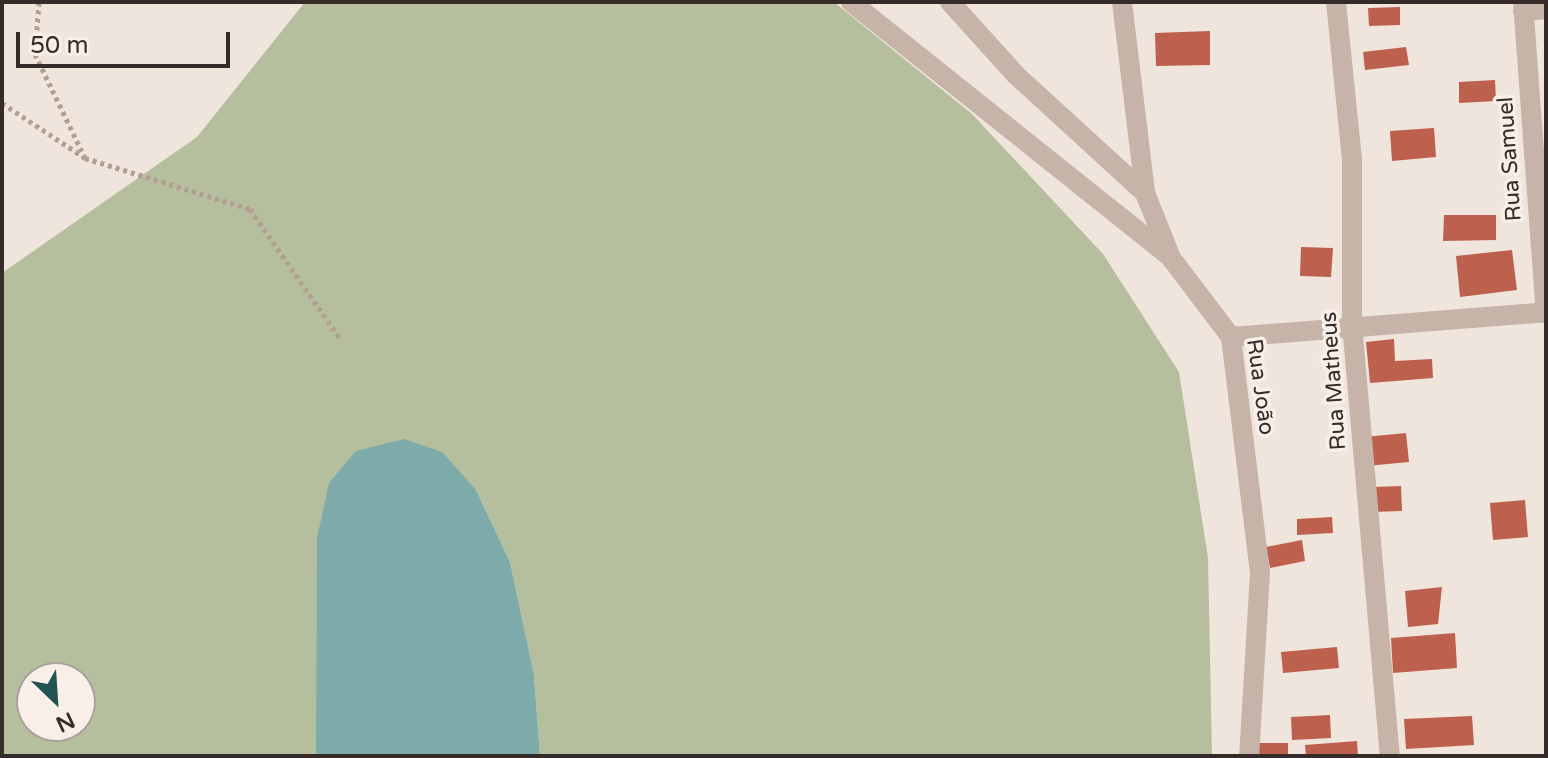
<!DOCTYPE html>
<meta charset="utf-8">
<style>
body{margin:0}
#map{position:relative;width:1548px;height:758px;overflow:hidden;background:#f0e5dc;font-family:"Varela Round",sans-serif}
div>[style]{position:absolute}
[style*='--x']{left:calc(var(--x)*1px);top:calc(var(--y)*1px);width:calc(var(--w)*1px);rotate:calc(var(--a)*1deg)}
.green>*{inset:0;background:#b5be9d}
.water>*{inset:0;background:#7daba9}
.building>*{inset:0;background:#bd604d}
.path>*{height:5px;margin-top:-2.5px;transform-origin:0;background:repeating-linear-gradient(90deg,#b39e93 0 4px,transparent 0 8px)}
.street>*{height:20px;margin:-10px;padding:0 10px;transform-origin:10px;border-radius:10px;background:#c7b4a9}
span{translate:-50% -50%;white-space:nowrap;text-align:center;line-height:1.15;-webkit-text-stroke:7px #f8efe8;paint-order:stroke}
.street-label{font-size:22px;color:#352b28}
.frame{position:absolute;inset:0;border:4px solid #352b28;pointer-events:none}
.north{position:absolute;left:16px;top:662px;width:80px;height:80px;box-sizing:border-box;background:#f8efe8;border:2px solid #aaa19b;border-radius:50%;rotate:155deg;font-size:22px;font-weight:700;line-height:32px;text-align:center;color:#352b28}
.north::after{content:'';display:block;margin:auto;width:28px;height:36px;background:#215353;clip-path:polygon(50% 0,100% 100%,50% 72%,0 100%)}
.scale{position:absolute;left:16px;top:32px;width:214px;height:36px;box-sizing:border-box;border:4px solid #352b28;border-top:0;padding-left:10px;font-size:24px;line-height:28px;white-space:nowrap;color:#352b28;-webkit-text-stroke:6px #f8efe8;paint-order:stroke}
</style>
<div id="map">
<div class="green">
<i style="clip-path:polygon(evenodd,305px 2px,834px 2px,972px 114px,1103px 254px,1179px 372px,1208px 558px,1212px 756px,540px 756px,534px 675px,510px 562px,476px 490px,321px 708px,316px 756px,2px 756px,2px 273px,197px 137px,305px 2px,32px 678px,80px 678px,80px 726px,32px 726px,32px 678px)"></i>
</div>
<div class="water">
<i style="clip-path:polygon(404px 439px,442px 452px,476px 490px,510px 562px,534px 675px,540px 756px,316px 756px,317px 538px,329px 483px,356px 451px)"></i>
</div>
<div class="building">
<i style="clip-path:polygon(1400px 7px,1400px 25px,1369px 26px,1368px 8px)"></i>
<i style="clip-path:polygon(1210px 31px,1210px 65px,1156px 66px,1155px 33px)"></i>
<i style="clip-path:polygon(1406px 47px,1409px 65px,1365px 70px,1363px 52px)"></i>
<i style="clip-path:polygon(1495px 80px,1496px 101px,1459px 103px,1459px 82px)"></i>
<i style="clip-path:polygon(1434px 128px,1436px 157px,1392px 161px,1390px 131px)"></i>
<i style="clip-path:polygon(1444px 215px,1496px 215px,1496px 240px,1443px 241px)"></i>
<i style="clip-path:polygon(1301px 247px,1333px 248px,1331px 277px,1300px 276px)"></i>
<i style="clip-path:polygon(1512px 250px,1517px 290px,1460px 297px,1456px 256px)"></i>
<i style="clip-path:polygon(1394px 339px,1395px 361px,1432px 359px,1433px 378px,1370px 383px,1366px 342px)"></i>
<i style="clip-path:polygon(1406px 433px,1409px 462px,1366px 466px,1364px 437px)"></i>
<i style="clip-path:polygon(1401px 486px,1402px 511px,1373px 512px,1372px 487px)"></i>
<i style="clip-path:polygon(1525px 500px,1528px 537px,1493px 540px,1490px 503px)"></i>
<i style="clip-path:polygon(1332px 517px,1333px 533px,1297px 535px,1297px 519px)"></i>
<i style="clip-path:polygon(1302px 540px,1305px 561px,1270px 568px,1266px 547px)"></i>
<i style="clip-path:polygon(1442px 587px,1438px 624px,1408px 627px,1405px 591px)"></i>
<i style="clip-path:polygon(1455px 633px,1457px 668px,1393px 673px,1391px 638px)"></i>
<i style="clip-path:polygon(1337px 647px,1339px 668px,1283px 673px,1281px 652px)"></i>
<i style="clip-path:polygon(1330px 715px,1331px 738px,1292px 740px,1291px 717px)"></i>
<i style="clip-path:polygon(1472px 716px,1474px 745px,1406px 749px,1404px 719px)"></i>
<i style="clip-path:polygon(1357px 741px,1358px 756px,1306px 756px,1305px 745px)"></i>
<i style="clip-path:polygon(1253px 743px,1288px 743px,1288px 756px,1253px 756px)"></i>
</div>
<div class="path">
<i style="--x:39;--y:2;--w:52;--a:94.4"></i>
<i style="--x:35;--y:54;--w:115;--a:64.3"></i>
<i style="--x:2;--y:103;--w:100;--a:33.5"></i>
<i style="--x:85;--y:158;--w:173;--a:17.2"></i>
<i style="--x:250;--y:209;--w:156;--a:55.2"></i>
</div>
<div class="street">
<i style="--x:851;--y:2;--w:406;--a:38.6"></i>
<i style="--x:950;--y:2;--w:98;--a:47.9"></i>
<i style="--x:1016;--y:75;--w:175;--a:42.5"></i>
<i style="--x:1122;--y:2;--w:192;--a:83.1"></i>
<i style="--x:1145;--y:193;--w:70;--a:68.2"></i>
<i style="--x:1171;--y:258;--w:99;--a:52.8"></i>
<i style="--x:1231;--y:337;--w:238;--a:83"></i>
<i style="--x:1260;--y:573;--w:183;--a:93.4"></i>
<i style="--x:1336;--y:2;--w:158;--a:84.2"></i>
<i style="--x:1352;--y:159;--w:165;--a:90"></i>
<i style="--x:1352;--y:324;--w:434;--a:85"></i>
<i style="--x:1523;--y:2;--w:312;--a:85.8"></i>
<i style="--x:1523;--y:11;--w:23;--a:-5"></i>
<i style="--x:1231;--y:337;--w:316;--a:-4.5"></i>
</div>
<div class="street-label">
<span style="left:1510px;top:159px;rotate:-94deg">Rua Samuel</span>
<span style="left:1334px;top:381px;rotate:-94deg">Rua Matheus</span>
<span style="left:1260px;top:387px;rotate:82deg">Rua João</span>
</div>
<div class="frame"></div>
<div class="north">N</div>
<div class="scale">50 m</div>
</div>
